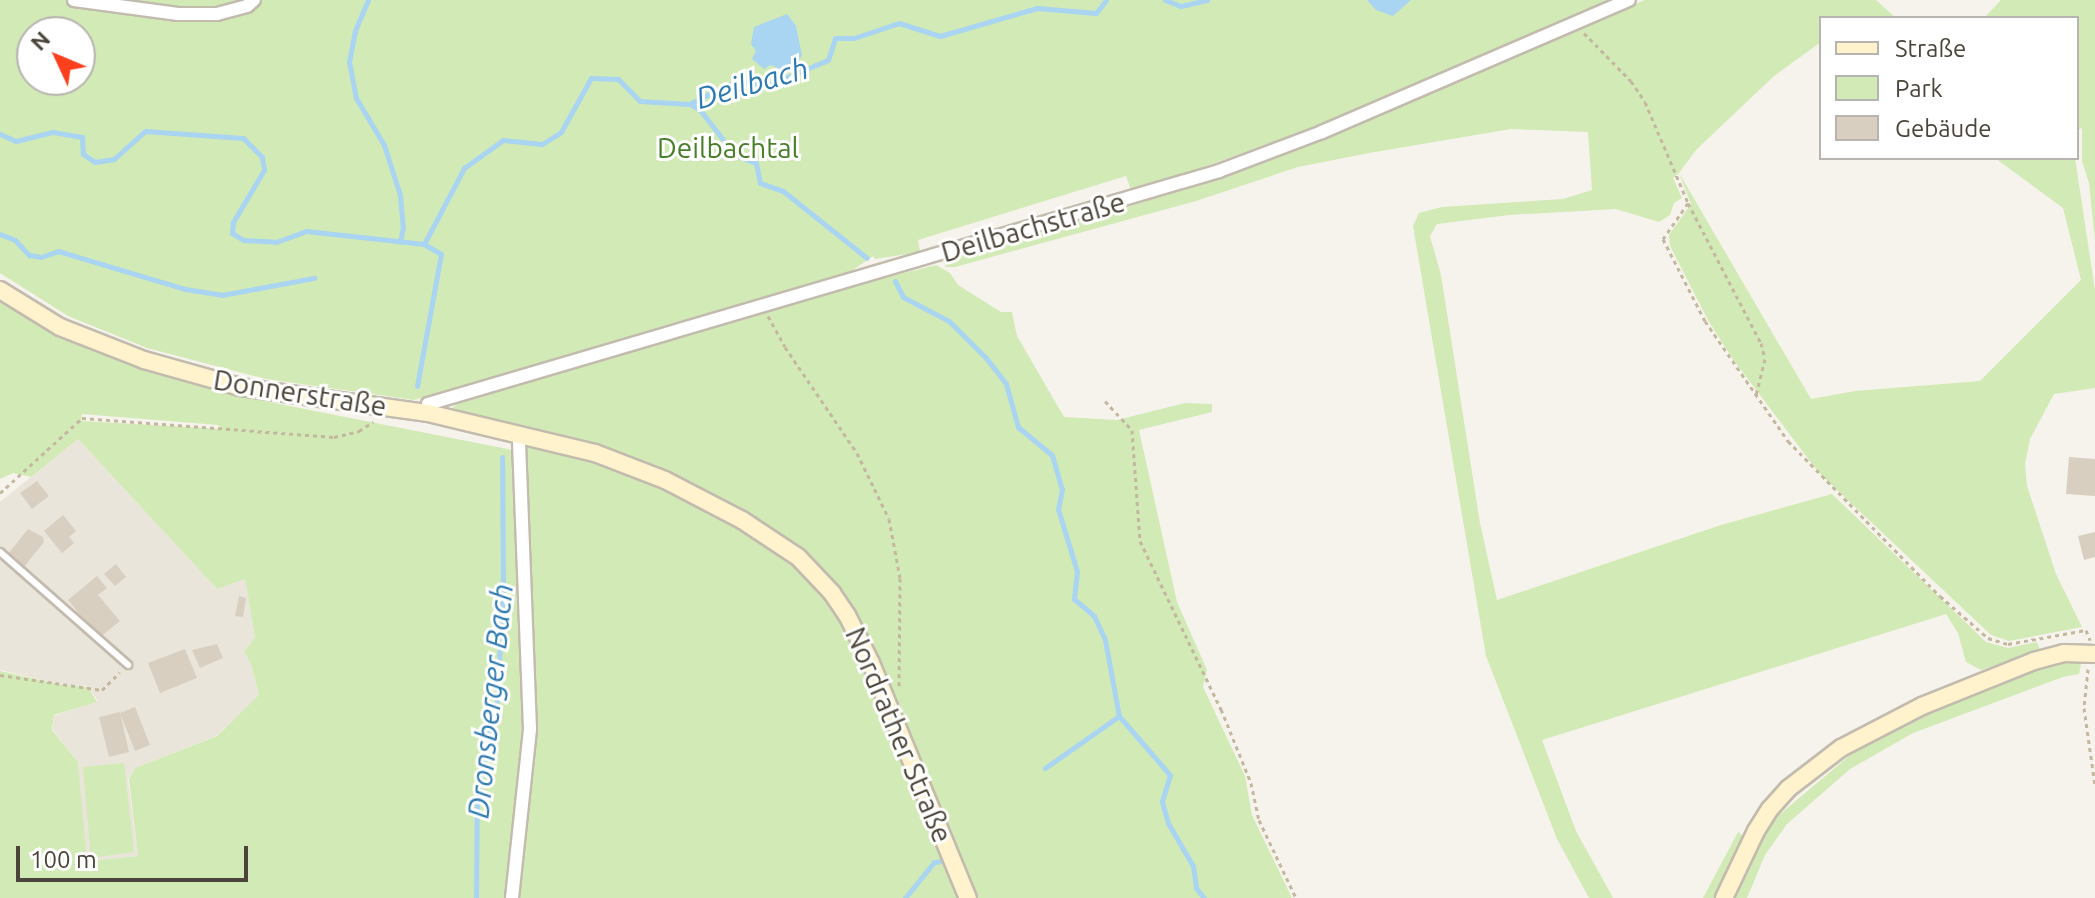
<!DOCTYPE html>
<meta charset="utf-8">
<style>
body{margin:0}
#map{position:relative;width:2095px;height:898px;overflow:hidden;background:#f6f3ec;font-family:Ubuntu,sans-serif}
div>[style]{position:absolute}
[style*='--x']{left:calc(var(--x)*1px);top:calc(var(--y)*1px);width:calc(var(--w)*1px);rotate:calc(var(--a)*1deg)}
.residential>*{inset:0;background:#eae5da}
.green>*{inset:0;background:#d2eab5}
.water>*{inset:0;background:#a9d4f2}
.stream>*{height:5px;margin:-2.5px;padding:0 2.5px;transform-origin:2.5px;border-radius:2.5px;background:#a9d4f2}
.building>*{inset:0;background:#d8cfc1}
.path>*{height:3px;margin-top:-1.5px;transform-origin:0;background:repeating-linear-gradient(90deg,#c4b79f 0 4px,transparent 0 8px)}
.roads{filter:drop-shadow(2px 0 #c2bbae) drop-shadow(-2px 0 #c2bbae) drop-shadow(0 2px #c2bbae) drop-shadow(0 -2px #c2bbae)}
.service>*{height:6px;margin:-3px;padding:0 3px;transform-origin:3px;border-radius:3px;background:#fff}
.minor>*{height:12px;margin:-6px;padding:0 6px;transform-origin:6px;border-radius:6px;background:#fff}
.secondary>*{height:16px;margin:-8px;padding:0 8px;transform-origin:8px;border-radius:8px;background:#fff3cd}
span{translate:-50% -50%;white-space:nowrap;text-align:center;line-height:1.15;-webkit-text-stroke:6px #fff;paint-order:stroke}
.park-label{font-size:28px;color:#4a7f2a}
.street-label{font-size:28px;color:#4b4439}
.water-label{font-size:30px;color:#2e7ab2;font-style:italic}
.legend{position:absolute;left:1819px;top:16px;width:260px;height:144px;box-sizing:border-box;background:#fff;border:2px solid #b7b4b0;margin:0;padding:10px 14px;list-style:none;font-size:24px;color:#4b4439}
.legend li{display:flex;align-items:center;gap:16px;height:40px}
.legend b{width:40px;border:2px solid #b7b4b0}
.north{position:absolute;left:16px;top:16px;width:80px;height:80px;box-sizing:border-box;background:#fff;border:2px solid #b7b4b0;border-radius:50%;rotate:314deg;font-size:22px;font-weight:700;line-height:32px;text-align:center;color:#4b4439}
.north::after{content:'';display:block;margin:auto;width:28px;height:36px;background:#fc3f1d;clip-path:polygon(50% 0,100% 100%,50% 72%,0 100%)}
.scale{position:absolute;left:16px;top:846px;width:232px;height:36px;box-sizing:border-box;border:4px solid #4b4439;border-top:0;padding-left:10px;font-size:24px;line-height:28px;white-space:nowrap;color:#4b4439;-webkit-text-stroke:6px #fff;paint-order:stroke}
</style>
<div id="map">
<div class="residential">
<i style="clip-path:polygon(78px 439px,217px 589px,245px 579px,255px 637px,244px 652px,251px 664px,259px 696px,216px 736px,135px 768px,128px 779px,138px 856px,86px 861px,78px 762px,53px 730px,54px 716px,98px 701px,88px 686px,62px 685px,0 670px,0 502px)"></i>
</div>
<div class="green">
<i style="clip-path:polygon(evenodd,0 0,1613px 0,1317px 126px,1132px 193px,1126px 176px,918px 240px,920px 252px,875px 259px,873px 256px,850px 272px,414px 400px,266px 379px,147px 348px,68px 316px,0 273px,0 0,32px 32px,80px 32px,80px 80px,32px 80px,32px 32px)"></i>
<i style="clip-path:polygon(1645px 0,1876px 0,1896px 18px,1821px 18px,1821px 42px,1774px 76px,1696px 150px,1679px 173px,1811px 399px,1855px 391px,1980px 381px,2081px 280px,2063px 208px,1995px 158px,2075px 158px,2095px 290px,2095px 388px,2054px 394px,2030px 439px,2025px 464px,2027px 486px,2056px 574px,2082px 627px,2009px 641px,1991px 635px,1819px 473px,1732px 358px,1708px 320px,1670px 246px,1669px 235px,1691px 204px,1679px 173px,1673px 178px,1682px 198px,1674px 203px,1670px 215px,1659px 222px,1616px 209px,1509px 215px,1437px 224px,1430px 236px,1441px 275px,1480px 523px,1497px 600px,1721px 525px,1832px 494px,1986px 642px,2008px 648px,2037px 642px,2040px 650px,1981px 670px,1966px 662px,1958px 633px,1946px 614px,1542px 740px,1576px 831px,1613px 898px,1589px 898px,1557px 839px,1486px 656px,1413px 226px,1419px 213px,1442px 207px,1563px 199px,1592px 190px,1588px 132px,1511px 129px,1369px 153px,1298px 167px,1196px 201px,955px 267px,946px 267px,943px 261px,1122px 209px,1276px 158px)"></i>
<i style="clip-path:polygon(2001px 0,2095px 0,2095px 241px,2089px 183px,2082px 161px,2082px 128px,2077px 130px,2077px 18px,1984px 18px)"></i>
<i style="clip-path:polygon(936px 265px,950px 273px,958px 285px,1001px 312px,1012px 312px,1017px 336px,1064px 417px,1117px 420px,1185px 403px,1212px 404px,1212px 412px,1139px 430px,1177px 602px,1207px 670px,1203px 687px,1245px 776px,1252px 815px,1292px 898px,975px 898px,836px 590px,708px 494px,454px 415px,452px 408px,463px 399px,819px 294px)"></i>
<i style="clip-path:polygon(evenodd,0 300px,52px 332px,146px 370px,239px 396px,512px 450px,524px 727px,507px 898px,0 898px,0 671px,62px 685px,88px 687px,97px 702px,54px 715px,52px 730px,78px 762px,87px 861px,138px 856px,129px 779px,135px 768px,217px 736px,259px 695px,251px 664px,244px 652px,255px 637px,245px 579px,217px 589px,78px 439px,31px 477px,13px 473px,0 479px,0 300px,82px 414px,218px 425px,222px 429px,81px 421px,82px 414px)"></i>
<i style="clip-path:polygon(527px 445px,592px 460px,662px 486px,739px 528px,808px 578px,841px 621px,863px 664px,961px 898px,517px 898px,536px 726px,523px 461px)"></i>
<i style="clip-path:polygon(2067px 661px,2077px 661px,2081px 665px,2079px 674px,2063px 677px,1913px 733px,1850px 769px,1787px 824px,1765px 855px,1747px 898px,1733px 898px,1762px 837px,1779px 815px,1855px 751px,1884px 734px,2007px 680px)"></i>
<i style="clip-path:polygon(124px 763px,134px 852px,91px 858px,83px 767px)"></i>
<i style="clip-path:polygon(1738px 832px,1745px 837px,1728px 874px,1715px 898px,1703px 898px)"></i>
</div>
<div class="water">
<i style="clip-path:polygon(1367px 0,1411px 0,1393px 16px,1376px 10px)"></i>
<i style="clip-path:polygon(787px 14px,796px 26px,802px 55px,797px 65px,786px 72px,771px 65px,764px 69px,752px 59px,756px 51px,751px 44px,754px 27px)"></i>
</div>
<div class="stream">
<i style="--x:368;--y:0;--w:34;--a:113"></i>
<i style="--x:355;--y:31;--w:32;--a:101"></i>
<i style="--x:349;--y:62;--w:37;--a:79"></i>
<i style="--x:356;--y:98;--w:55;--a:59.2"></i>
<i style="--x:384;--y:145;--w:52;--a:72.3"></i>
<i style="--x:400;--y:195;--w:32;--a:85"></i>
<i style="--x:403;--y:227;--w:15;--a:101"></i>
<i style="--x:1165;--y:0;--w:17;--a:21"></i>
<i style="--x:1181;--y:6;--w:27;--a:-13"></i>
<i style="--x:690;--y:104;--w:12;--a:31"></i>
<i style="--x:700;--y:110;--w:57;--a:52.1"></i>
<i style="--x:735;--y:155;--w:22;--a:21"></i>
<i style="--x:756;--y:163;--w:20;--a:79"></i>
<i style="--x:760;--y:183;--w:24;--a:19"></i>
<i style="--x:783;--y:191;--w:107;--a:38.6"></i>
<i style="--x:0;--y:134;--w:17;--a:24"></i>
<i style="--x:16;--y:141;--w:38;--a:-14"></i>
<i style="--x:53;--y:132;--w:29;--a:10"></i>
<i style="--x:82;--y:137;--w:17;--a:87"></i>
<i style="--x:83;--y:154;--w:14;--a:34"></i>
<i style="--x:95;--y:162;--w:19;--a:-9"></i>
<i style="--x:114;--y:159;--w:42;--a:-42.1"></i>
<i style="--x:145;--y:131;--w:98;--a:4.1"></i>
<i style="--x:243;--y:138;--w:27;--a:45"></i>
<i style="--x:262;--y:157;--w:13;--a:81"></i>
<i style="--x:264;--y:170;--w:61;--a:120.8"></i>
<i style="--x:233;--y:222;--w:11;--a:95"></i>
<i style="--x:232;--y:233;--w:13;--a:32"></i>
<i style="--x:243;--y:240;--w:33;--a:3"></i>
<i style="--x:276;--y:242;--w:32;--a:-20"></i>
<i style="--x:306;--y:231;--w:119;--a:6.3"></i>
<i style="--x:424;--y:244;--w:86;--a:-62.2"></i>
<i style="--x:464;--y:168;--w:48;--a:-35.7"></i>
<i style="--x:503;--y:140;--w:39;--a:6"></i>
<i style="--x:542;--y:144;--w:22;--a:-32"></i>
<i style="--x:561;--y:132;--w:62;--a:-60.9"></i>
<i style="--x:591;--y:78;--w:27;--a:2"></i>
<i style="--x:618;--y:79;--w:31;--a:45"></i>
<i style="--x:640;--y:101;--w:49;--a:3.5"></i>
<i style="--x:689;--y:104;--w:50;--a:-26.1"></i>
<i style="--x:734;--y:82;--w:32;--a:7"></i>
<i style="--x:766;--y:86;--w:67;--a:-22.8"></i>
<i style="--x:828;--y:60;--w:23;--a:-72"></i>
<i style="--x:835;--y:38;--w:19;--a:0"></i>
<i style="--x:854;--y:38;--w:47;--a:-18.4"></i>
<i style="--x:899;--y:23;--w:43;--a:17.6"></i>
<i style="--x:940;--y:36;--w:101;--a:-16.1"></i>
<i style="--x:1037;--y:8;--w:59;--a:4.8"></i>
<i style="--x:1096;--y:13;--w:16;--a:-52"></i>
<i style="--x:0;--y:234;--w:16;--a:22"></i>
<i style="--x:15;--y:240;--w:21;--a:47"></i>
<i style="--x:29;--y:255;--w:12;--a:9"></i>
<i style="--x:41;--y:257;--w:18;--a:-19"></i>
<i style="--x:58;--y:251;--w:133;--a:16.7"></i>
<i style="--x:185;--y:289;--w:37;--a:9"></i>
<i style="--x:222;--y:295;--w:94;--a:-10.5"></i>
<i style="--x:895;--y:281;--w:18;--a:63"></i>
<i style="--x:903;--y:297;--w:52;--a:27.6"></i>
<i style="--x:949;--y:321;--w:52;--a:45"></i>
<i style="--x:986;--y:358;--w:33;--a:52"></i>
<i style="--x:1006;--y:384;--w:45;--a:74.4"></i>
<i style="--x:1018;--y:427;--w:44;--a:39.5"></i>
<i style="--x:1052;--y:455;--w:35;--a:74"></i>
<i style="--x:1062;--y:489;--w:20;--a:101"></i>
<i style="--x:1058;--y:509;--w:65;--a:73"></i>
<i style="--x:1077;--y:571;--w:28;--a:96"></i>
<i style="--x:1074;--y:599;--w:26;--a:40"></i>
<i style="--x:1094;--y:616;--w:26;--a:65"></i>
<i style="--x:1105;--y:640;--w:77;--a:79.6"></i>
<i style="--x:1119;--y:716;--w:78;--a:49.2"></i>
<i style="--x:1170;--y:775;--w:28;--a:107"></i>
<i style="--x:1162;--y:802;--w:22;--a:74"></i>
<i style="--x:1168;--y:823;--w:50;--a:59.8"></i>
<i style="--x:1193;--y:866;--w:22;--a:82"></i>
<i style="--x:1196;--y:888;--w:13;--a:51"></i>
<i style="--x:417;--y:386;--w:134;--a:-79.7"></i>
<i style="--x:441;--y:254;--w:20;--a:-150"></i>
<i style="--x:1045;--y:768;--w:90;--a:-35.1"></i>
<i style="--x:476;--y:898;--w:106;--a:-89.5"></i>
<i style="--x:477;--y:792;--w:95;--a:-77.9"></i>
<i style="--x:497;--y:699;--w:111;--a:-86.9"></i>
<i style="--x:503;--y:588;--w:131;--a:-90.4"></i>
<i style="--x:905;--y:898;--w:46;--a:-51.1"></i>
<i style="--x:934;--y:862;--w:8;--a:-7"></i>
</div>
<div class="building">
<i style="clip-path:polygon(2069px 457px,2095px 459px,2095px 496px,2066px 494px)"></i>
<i style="clip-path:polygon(37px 481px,49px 496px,32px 509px,20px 493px)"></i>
<i style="clip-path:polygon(63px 515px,76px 531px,69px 537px,74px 543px,62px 553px,44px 531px)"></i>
<i style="clip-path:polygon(28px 529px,43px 537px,44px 542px,24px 567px,8px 554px)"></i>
<i style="clip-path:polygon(2095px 532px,2095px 557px,2084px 560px,2078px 536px)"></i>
<i style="clip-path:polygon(116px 564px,126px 577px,115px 586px,104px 574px)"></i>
<i style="clip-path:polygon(97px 576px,107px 588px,98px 595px,120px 621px,99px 638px,68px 600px)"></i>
<i style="clip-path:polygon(239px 596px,246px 598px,243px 617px,235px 616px)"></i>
<i style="clip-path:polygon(217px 644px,223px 658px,200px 668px,192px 650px)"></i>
<i style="clip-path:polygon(185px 649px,197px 678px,160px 693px,148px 663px)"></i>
<i style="clip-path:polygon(135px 707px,150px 745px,135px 751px,120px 713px)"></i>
<i style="clip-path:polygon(120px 712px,129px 752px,109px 757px,99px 717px)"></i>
</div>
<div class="path">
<i style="--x:1584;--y:33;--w:67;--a:45.6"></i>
<i style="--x:1631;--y:81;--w:25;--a:56"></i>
<i style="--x:1645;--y:102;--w:110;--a:66.9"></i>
<i style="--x:1688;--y:203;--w:44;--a:124.8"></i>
<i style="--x:1663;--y:239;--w:92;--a:62.9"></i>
<i style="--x:1705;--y:321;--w:146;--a:55.3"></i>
<i style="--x:1788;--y:441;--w:217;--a:45.6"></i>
<i style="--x:1940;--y:596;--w:64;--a:41.2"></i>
<i style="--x:1988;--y:638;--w:21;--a:17"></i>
<i style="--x:2008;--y:644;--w:79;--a:-10.2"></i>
<i style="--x:2086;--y:630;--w:11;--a:68"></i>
<i style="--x:1688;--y:203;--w:158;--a:62.5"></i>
<i style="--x:1761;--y:343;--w:16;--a:76"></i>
<i style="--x:1765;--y:359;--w:37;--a:104"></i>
<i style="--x:768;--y:316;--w:35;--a:61"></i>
<i style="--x:785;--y:347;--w:128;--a:55.8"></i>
<i style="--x:857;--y:453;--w:73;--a:64.1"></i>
<i style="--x:889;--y:519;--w:60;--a:79.4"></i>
<i style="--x:900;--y:578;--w:111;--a:90.5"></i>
<i style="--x:1105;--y:401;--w:40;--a:47"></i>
<i style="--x:1132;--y:430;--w:111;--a:85.9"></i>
<i style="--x:1140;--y:541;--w:187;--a:64.3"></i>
<i style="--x:1221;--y:709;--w:80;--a:67.9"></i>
<i style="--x:1251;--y:783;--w:38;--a:78"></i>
<i style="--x:1259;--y:820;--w:86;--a:64.6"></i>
<i style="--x:0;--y:493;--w:111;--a:-42.4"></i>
<i style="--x:82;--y:418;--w:253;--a:4.3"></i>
<i style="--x:334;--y:437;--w:26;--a:-13"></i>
<i style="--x:359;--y:431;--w:17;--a:-33"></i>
<i style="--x:2088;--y:669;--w:39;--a:96"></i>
<i style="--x:2084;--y:708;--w:78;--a:81.9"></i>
<i style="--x:0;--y:675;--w:103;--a:8.4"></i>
<i style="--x:102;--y:690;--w:25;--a:-45"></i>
</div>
<div class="roads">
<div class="service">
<i style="--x:0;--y:552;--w:171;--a:41.4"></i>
</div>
<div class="minor">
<i style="--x:74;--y:0;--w:105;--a:7.7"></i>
<i style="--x:178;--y:14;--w:39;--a:0"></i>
<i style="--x:217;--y:14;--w:31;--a:-15"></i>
<i style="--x:247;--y:6;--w:9;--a:-41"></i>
<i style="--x:428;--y:413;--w:9;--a:-90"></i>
<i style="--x:428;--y:404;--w:825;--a:-16.41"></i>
<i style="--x:1219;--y:171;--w:110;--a:-20.7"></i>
<i style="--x:1322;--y:132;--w:334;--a:-23.3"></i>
<i style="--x:512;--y:898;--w:170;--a:-83.9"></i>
<i style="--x:530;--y:729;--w:292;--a:-92.2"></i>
</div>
<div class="secondary">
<i style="--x:0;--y:290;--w:70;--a:31.7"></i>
<i style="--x:60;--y:327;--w:90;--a:21.4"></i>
<i style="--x:144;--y:360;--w:100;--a:15.7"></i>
<i style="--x:240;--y:387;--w:190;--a:7.9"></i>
<i style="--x:428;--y:413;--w:172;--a:13.5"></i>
<i style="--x:595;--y:453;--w:75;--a:21.1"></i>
<i style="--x:665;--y:480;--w:87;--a:27.5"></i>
<i style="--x:742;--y:520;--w:67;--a:33.5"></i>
<i style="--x:798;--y:557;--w:50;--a:46.6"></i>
<i style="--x:832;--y:593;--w:27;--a:56"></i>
<i style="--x:847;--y:615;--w:54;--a:63.4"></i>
<i style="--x:871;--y:663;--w:254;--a:67.6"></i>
<i style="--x:1724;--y:898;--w:74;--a:-64.5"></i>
<i style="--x:1756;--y:831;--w:26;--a:-58"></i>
<i style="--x:1770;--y:809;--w:28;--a:-48"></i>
<i style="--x:1789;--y:788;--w:66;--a:-37.6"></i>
<i style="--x:1841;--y:748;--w:91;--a:-27.4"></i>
<i style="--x:1922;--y:706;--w:121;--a:-21.9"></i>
<i style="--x:2034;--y:661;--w:31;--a:-15"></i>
<i style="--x:2064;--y:653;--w:31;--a:2"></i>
</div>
</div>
<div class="park-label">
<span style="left:728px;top:148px">Deilbachtal</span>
</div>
<div class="street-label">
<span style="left:1033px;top:227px;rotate:-16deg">Deilbachstraße</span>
<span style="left:300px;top:393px;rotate:9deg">Donnerstraße</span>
<span style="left:899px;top:735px;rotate:67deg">Nordrather Straße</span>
</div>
<div class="water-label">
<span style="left:752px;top:83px;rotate:-16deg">Deilbach</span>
<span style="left:490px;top:701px;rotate:-84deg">Dronsberger Bach</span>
</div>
<ul class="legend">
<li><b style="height:10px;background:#fff3cd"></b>Straße</li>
<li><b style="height:22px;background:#d2eab5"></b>Park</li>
<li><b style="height:22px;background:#d8cfc1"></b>Gebäude</li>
</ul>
<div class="north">N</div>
<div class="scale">100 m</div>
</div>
